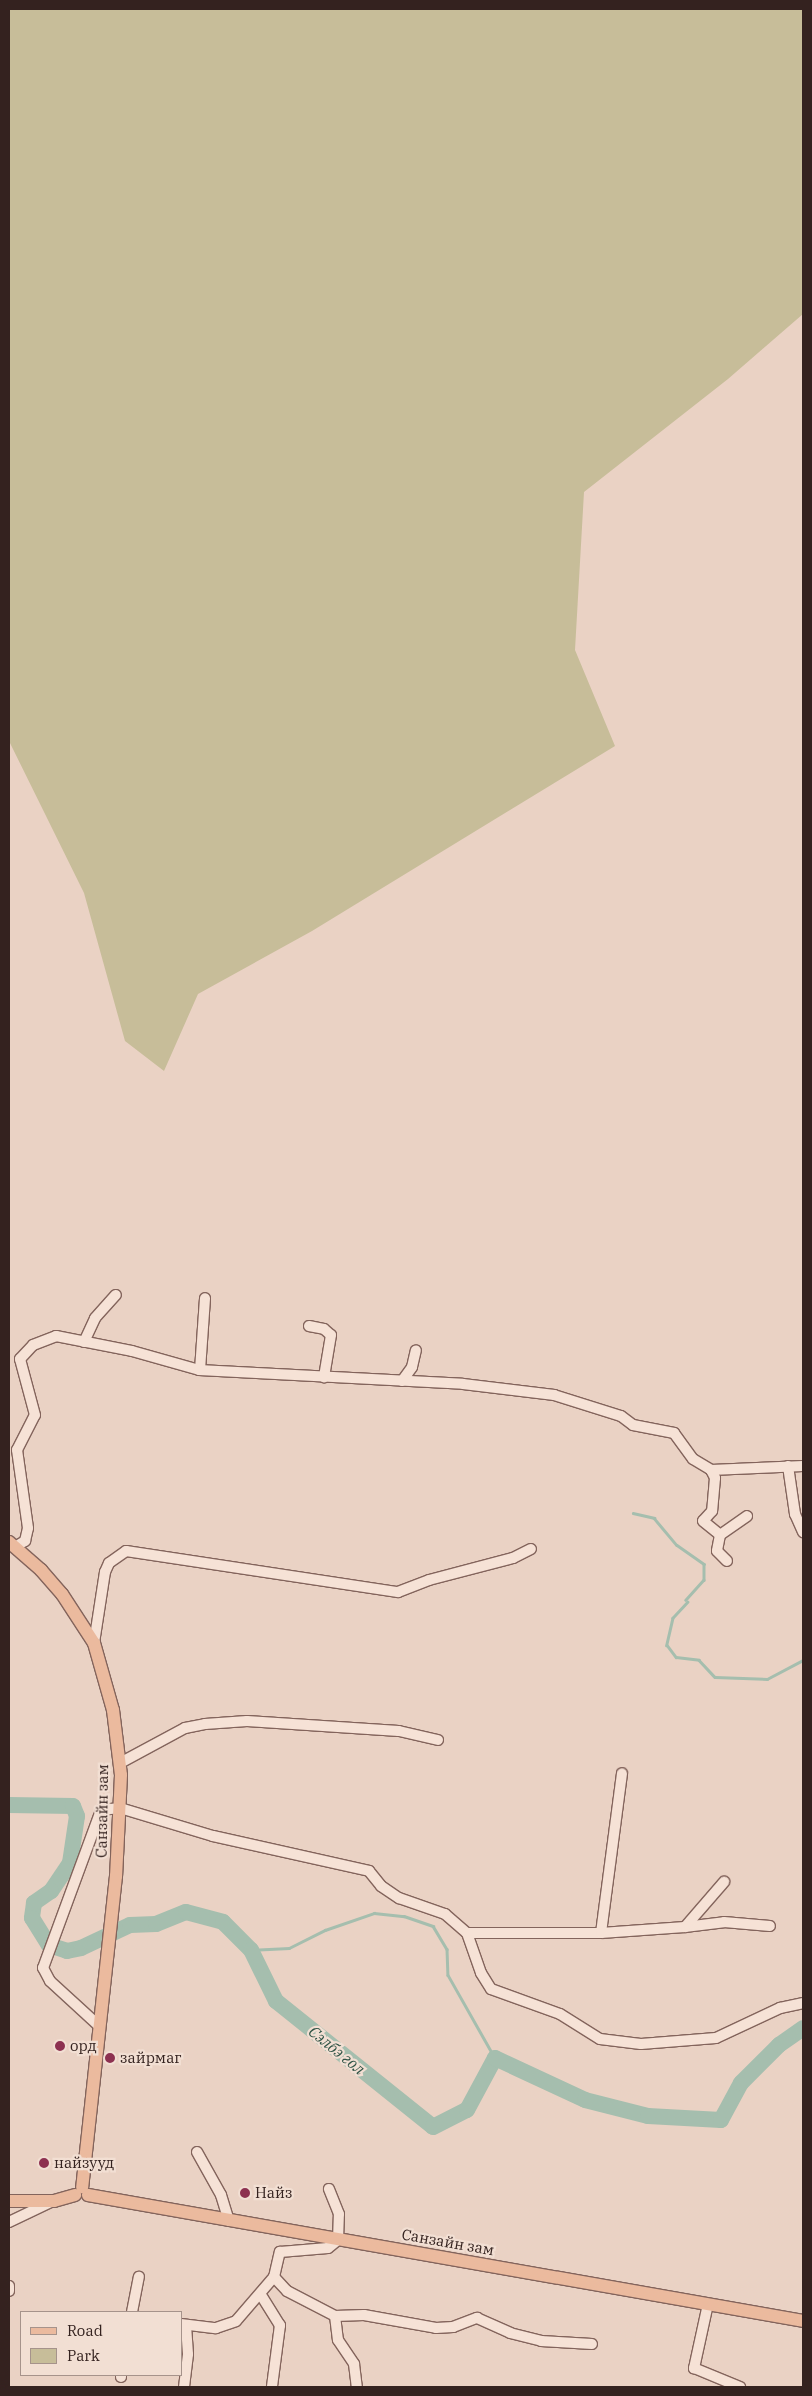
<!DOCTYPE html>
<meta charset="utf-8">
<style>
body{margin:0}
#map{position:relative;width:812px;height:2396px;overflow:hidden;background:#ead2c4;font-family:"IBM Plex Serif",serif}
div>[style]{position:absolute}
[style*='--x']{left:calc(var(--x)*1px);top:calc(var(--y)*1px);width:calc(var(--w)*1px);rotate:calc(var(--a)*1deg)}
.green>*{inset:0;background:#c7bd99}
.stream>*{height:2.5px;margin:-1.25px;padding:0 1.25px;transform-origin:1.25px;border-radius:1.25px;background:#a5beae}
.river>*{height:16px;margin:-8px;padding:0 8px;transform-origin:8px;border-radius:8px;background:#a5beae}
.roads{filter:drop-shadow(1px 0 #83645c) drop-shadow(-1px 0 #83645c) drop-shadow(0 1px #83645c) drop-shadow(0 -1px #83645c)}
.minor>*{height:10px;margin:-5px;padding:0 5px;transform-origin:5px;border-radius:5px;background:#f6e2d6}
.major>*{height:12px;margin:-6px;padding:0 6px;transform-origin:6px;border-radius:6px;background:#ebba9e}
.dots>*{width:14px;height:14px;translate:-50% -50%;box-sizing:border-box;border:2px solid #f2dfd3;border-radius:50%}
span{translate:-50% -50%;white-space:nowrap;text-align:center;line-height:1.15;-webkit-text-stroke:4.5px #f2dfd3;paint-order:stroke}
.street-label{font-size:15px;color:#34221f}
.poi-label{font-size:15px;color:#34221f}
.left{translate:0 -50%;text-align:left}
.water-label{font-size:16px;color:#2f5345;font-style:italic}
.frame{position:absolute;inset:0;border:10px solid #34221f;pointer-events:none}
.legend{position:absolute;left:20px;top:2311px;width:162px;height:65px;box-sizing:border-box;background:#f2dfd3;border:1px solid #a6938b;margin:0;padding:6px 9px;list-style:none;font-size:15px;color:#34221f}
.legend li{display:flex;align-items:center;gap:10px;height:25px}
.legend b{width:25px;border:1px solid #a6938b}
</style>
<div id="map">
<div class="green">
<i style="clip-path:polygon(9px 9px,803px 9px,803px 314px,728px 379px,584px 492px,575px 650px,615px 746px,312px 931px,198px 994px,164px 1071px,125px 1041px,84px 893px,9px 741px)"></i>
</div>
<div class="stream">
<i style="--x:633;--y:1513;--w:22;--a:13"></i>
<i style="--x:654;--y:1518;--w:35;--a:50"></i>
<i style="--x:677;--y:1545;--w:33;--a:35"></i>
<i style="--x:704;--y:1564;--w:16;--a:90"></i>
<i style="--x:704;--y:1580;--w:27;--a:132"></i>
<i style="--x:688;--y:1602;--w:22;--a:133"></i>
<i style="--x:673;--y:1618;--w:28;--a:103"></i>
<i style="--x:667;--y:1645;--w:15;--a:53"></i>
<i style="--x:676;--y:1657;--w:23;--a:7"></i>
<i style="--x:699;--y:1660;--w:23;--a:47"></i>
<i style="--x:715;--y:1677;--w:52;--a:2.2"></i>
<i style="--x:767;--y:1679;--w:41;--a:-27.8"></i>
<i style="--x:251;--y:1950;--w:38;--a:-3"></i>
<i style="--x:289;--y:1948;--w:40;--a:-26.6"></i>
<i style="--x:325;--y:1930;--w:52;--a:-19.1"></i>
<i style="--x:374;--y:1913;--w:30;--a:6"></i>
<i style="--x:404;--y:1916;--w:31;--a:19"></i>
<i style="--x:433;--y:1926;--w:27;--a:59"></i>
<i style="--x:447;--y:1949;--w:26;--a:88"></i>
<i style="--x:448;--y:1975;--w:95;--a:60.5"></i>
</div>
<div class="river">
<i style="--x:9;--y:1805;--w:64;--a:0.9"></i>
<i style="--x:73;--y:1806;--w:11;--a:68"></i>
<i style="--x:77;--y:1816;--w:48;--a:98.5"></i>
<i style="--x:70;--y:1863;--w:34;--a:124"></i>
<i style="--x:51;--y:1891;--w:21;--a:145"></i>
<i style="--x:34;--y:1903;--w:15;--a:98"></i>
<i style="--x:32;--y:1918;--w:32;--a:58"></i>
<i style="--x:49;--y:1945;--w:19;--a:18"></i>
<i style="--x:67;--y:1951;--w:14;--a:-12"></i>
<i style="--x:81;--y:1948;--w:54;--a:-25.1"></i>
<i style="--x:130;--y:1925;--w:26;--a:-2"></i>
<i style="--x:156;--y:1924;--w:32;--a:-22"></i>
<i style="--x:186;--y:1912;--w:38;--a:15"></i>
<i style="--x:223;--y:1922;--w:40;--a:45"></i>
<i style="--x:251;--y:1950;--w:57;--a:63.9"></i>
<i style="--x:276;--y:2001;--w:201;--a:38.7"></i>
<i style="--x:433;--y:2127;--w:38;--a:-27"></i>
<i style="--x:467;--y:2110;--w:59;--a:-61.7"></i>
<i style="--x:495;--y:2058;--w:99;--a:25"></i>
<i style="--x:585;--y:2100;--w:65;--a:14.3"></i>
<i style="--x:648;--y:2116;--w:73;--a:3.1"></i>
<i style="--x:721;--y:2120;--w:42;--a:-61.6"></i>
<i style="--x:741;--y:2083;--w:54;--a:-45"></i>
<i style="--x:779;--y:2045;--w:29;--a:-35"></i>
</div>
<div class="roads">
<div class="minor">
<i style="--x:309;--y:1326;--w:15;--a:11"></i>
<i style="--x:324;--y:1329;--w:9;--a:41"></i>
<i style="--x:331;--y:1335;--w:43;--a:99.5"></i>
<i style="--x:84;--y:1342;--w:26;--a:-65"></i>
<i style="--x:95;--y:1318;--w:31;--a:-48"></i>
<i style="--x:200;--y:1370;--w:72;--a:-86"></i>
<i style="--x:402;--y:1381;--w:17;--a:-54"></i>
<i style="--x:412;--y:1367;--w:17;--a:-77"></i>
<i style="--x:788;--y:1466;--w:49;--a:81.7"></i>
<i style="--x:795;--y:1514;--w:20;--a:66"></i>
<i style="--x:711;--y:1470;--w:9;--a:63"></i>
<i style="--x:715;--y:1478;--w:33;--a:95"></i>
<i style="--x:712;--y:1511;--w:13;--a:132"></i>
<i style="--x:703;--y:1521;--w:22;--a:39"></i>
<i style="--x:720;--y:1535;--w:33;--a:-35"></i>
<i style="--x:720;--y:1535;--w:16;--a:101"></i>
<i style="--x:717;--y:1551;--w:14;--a:45"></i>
<i style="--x:15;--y:1547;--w:12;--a:-31"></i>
<i style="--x:25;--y:1541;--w:13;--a:-77"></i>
<i style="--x:28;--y:1528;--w:79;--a:-98"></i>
<i style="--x:17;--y:1450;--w:39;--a:-63"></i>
<i style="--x:35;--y:1415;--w:58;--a:-105"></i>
<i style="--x:20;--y:1359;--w:19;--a:-47"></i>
<i style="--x:33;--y:1345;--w:25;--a:-21"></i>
<i style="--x:56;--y:1336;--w:77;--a:11.2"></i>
<i style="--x:132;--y:1351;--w:70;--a:15.8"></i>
<i style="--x:199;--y:1370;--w:264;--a:3"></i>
<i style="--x:463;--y:1384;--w:92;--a:6.9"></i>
<i style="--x:554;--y:1395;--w:70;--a:17.4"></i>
<i style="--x:621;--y:1416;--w:15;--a:37"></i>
<i style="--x:633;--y:1425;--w:42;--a:11"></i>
<i style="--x:674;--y:1433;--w:32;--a:54"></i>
<i style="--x:693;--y:1459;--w:21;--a:31"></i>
<i style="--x:711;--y:1470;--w:92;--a:-2.5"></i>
<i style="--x:94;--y:1643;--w:72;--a:-81.2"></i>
<i style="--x:105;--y:1572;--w:10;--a:-66"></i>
<i style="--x:109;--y:1563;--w:21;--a:-35"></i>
<i style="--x:126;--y:1551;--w:275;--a:8.6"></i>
<i style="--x:398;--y:1592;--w:33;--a:-21"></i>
<i style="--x:429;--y:1580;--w:87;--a:-14.7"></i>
<i style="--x:513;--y:1558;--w:20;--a:-27"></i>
<i style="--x:120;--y:1763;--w:74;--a:-28.3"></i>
<i style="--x:185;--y:1728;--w:20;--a:-11"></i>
<i style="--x:205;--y:1724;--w:42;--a:-4.1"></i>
<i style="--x:247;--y:1721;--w:152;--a:3.8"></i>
<i style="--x:399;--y:1731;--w:40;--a:13"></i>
<i style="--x:685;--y:1927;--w:39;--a:-7"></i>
<i style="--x:724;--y:1922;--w:46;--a:5"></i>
<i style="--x:467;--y:1933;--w:42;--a:70.7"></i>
<i style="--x:481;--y:1973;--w:19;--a:58"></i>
<i style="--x:491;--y:1989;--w:73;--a:19.9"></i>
<i style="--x:560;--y:2014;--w:47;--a:32"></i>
<i style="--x:600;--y:2039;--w:41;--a:7"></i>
<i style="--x:641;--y:2044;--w:75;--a:-4.6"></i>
<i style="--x:716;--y:2038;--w:71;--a:-25.1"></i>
<i style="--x:780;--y:2008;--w:24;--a:-12"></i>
<i style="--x:601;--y:1933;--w:84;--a:-4.1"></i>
<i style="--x:685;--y:1927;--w:60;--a:-49.1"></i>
<i style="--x:98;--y:2025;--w:65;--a:-137.5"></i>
<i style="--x:50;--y:1981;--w:15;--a:-118"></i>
<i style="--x:43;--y:1968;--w:168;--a:-69.8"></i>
<i style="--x:101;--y:1810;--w:19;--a:-6"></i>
<i style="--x:120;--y:1808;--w:97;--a:16.8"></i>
<i style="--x:213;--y:1836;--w:160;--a:12.6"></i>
<i style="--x:369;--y:1871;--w:19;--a:51"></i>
<i style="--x:381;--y:1886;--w:22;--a:34"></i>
<i style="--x:399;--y:1898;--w:49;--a:19.2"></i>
<i style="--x:445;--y:1914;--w:29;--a:41"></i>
<i style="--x:467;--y:1933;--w:134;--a:0"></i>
<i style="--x:601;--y:1933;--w:161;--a:-82.5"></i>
<i style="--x:197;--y:2152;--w:49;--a:60.8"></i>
<i style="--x:221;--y:2195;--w:27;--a:73"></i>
<i style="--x:9;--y:2222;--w:47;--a:-25.5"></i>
<i style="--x:274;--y:2277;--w:19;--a:47"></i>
<i style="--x:287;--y:2291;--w:54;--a:27.5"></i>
<i style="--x:335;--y:2316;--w:29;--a:-2"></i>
<i style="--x:364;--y:2315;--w:73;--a:10.2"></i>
<i style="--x:436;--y:2328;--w:17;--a:-3"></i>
<i style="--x:453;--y:2327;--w:26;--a:-21"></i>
<i style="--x:477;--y:2318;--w:36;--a:24"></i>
<i style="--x:510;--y:2333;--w:32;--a:14"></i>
<i style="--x:541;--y:2341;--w:51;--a:3.4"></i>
<i style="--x:9;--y:2286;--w:5;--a:90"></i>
<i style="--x:261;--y:2295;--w:36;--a:58"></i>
<i style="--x:280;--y:2325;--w:63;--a:97.4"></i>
<i style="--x:708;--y:2304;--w:66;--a:102.3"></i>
<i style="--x:694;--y:2368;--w:50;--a:22.4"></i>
<i style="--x:132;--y:2312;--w:36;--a:-79"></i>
<i style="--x:335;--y:2316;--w:24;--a:83"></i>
<i style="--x:338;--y:2340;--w:29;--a:56"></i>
<i style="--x:354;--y:2364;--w:23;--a:83"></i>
<i style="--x:181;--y:2324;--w:35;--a:7"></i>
<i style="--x:216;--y:2328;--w:21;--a:-19"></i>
<i style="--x:236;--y:2321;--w:58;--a:-49.2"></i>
<i style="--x:274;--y:2277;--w:26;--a:-77"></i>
<i style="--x:280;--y:2252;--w:48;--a:-4.8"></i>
<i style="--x:328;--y:2248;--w:13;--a:-39"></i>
<i style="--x:338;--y:2240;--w:26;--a:-88"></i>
<i style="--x:339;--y:2214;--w:27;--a:-112"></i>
<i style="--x:121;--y:2377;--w:2;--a:-90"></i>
<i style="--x:184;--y:2387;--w:33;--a:-83"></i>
<i style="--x:188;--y:2354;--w:29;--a:-94"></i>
</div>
<div class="major">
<i style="--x:9;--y:1542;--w:43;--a:41.2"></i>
<i style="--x:41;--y:1570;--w:32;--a:49"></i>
<i style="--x:62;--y:1594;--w:59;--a:56.9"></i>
<i style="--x:94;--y:1643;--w:70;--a:74.2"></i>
<i style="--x:113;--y:1710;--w:65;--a:83"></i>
<i style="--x:121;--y:1775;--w:101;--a:92.8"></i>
<i style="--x:116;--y:1876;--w:313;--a:96.2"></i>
<i style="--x:88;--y:2195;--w:726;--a:9.99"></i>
<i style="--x:9;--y:2201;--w:45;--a:0"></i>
<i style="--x:54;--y:2201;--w:22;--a:-16"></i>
</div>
</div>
<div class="dots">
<i style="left:60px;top:2046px;background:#8d3150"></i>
<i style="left:110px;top:2058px;background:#8d3150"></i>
<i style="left:44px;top:2163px;background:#8d3150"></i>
<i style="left:245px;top:2193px;background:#8d3150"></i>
</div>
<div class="street-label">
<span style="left:102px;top:1811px;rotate:-89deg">Санзайн зам</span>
<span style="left:448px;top:2242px;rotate:10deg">Санзайн зам</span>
</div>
<div class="poi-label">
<span class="left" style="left:70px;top:2046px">орд</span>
<span class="left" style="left:120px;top:2058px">зайрмаг</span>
<span class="left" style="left:54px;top:2163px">найзууд</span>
<span class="left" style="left:255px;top:2193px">Найз</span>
</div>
<div class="water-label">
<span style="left:337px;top:2050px;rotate:39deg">Сэлбэ гол</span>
</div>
<div class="frame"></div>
<ul class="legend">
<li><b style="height:6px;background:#ebba9e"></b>Road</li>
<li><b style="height:14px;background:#c7bd99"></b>Park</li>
</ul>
</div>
